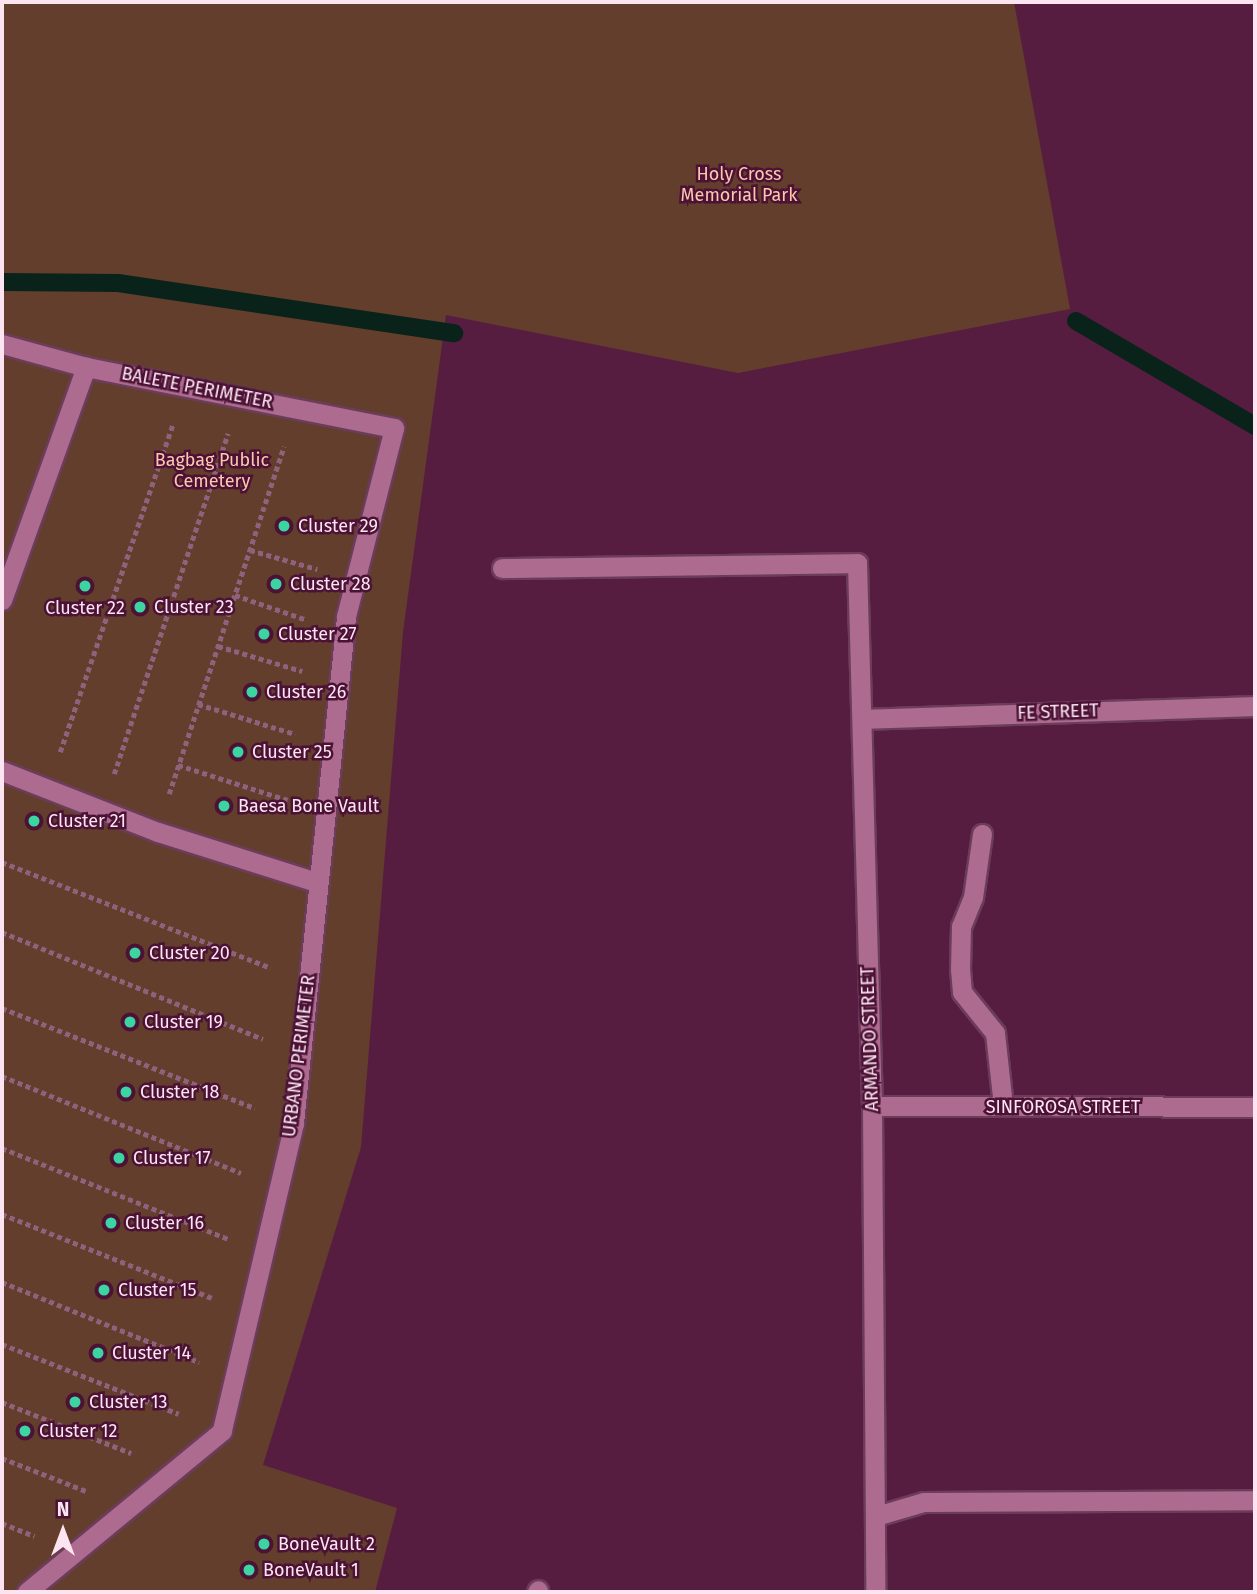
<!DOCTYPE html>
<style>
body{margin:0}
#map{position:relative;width:1257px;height:1594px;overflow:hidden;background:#571d40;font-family:"Fira Sans",sans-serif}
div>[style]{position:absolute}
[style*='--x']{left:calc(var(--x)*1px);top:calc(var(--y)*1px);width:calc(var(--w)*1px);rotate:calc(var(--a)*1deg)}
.green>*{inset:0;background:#643e2c}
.stream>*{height:18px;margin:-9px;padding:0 9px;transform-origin:9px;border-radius:9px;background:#0a231a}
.path>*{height:4.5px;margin-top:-2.25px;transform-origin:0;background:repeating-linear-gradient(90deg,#8f617c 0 5px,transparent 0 8.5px)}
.roads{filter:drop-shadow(2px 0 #6c3c5b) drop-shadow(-2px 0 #6c3c5b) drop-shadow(0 2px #6c3c5b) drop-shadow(0 -2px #6c3c5b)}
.service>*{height:19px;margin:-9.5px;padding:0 9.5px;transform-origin:9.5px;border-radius:9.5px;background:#ad6b8f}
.minor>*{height:19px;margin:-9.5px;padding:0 9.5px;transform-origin:9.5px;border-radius:9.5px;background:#ad6b8f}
.dots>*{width:19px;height:19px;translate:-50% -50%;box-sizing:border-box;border:4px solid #4b1235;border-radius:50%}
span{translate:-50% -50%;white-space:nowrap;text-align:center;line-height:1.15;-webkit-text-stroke:5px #4b1235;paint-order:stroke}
.park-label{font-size:18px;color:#fec7ac}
.street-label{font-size:18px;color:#fce5f0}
.poi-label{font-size:18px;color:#fce5f0}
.left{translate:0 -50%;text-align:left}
.frame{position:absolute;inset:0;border:4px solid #fce5f0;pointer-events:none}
.north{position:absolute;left:28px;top:1496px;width:70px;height:70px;-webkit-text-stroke:5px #4b1235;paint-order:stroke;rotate:0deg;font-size:19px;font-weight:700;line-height:28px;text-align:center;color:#fce5f0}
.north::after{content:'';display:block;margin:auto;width:24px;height:32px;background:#fce5f0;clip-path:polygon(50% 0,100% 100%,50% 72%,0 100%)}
</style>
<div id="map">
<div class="green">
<i style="clip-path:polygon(2px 2px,1014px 2px,1070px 309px,738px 373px,446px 315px,403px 632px,361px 1147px,263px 1465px,397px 1508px,375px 1592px,2px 1592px)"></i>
</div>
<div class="stream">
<i style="--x:2;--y:282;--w:116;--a:0.5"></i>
<i style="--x:118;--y:283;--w:340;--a:8.5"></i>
<i style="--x:1076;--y:321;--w:208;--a:30.4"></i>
</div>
<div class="path">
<i style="--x:250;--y:550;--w:70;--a:15.8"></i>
<i style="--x:235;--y:595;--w:76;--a:19.1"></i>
<i style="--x:218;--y:646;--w:88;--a:16.6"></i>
<i style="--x:198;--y:704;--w:102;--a:17.2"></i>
<i style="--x:60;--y:752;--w:348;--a:-71"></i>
<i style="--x:178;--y:765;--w:115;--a:17.7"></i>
<i style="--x:114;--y:774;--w:359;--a:-71.5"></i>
<i style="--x:169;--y:794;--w:366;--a:-71.7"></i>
<i style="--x:2;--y:862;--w:289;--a:21.5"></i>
<i style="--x:2;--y:932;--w:282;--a:22.3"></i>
<i style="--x:2;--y:1008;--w:272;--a:21.6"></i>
<i style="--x:2;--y:1076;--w:258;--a:22.1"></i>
<i style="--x:2;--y:1148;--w:244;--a:21.9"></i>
<i style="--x:2;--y:1214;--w:226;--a:21.8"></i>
<i style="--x:2;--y:1282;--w:213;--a:22.1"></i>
<i style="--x:2;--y:1344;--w:190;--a:21.6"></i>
<i style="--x:2;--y:1402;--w:139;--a:21.6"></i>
<i style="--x:2;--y:1458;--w:90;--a:21.4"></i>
<i style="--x:2;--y:1523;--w:35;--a:22"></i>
</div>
<div class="roads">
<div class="service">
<i style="--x:2;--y:344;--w:87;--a:15.3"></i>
<i style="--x:86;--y:367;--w:314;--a:11.2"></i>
<i style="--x:394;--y:428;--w:195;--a:104.3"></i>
<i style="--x:346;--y:617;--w:509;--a:95.87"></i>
<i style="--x:294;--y:1123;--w:316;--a:103.2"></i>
<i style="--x:222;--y:1431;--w:253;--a:140.5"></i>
<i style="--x:502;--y:568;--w:355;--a:-0.8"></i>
<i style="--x:2;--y:600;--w:248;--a:-70.2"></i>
<i style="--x:2;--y:771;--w:168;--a:21.4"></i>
<i style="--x:158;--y:832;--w:167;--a:17.5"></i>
<i style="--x:982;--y:834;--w:64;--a:98.1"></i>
<i style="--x:973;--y:897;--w:31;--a:112"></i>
<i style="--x:961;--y:926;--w:43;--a:91.3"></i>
<i style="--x:960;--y:969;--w:23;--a:85"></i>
<i style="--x:962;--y:992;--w:53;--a:51.2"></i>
<i style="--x:995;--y:1033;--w:73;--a:83.7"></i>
</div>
<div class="minor">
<i style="--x:857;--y:563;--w:543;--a:88.42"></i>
<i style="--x:872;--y:1106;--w:486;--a:89.6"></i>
<i style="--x:862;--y:719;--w:393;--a:-1.9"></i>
<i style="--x:872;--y:1106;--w:383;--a:0.1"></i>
<i style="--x:876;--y:1516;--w:50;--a:-16.3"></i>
<i style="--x:924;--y:1502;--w:331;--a:-0.3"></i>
<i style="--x:537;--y:1592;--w:2;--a:-63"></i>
</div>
</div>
<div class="dots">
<i style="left:284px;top:526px;background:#3dd4a3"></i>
<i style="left:276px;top:584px;background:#3dd4a3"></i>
<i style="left:85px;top:586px;background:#3dd4a3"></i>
<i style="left:140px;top:607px;background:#3dd4a3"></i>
<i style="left:264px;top:634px;background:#3dd4a3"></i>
<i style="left:252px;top:692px;background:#3dd4a3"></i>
<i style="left:238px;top:752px;background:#3dd4a3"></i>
<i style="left:224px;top:806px;background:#3dd4a3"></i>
<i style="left:34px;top:821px;background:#3dd4a3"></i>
<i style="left:135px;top:953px;background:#3dd4a3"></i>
<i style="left:130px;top:1022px;background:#3dd4a3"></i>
<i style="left:126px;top:1092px;background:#3dd4a3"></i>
<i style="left:119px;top:1158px;background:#3dd4a3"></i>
<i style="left:111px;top:1223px;background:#3dd4a3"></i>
<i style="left:104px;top:1290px;background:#3dd4a3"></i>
<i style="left:98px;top:1353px;background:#3dd4a3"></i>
<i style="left:75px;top:1402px;background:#3dd4a3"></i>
<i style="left:25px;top:1431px;background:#3dd4a3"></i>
<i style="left:264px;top:1544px;background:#3dd4a3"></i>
<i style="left:249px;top:1570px;background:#3dd4a3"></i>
</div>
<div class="park-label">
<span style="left:739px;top:185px">Holy Cross<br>Memorial Park</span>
<span style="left:212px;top:471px">Bagbag Public<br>Cemetery</span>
</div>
<div class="street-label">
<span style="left:197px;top:388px;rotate:11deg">BALETE PERIMETER</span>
<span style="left:1058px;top:712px;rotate:-2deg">FE STREET</span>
<span style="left:870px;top:1039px;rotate:-92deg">ARMANDO STREET</span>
<span style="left:299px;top:1056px;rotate:-83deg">URBANO PERIMETER</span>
<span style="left:1063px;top:1107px">SINFOROSA STREET</span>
</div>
<div class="poi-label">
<span class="left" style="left:298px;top:526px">Cluster 29</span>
<span class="left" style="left:290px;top:584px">Cluster 28</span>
<span class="left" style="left:154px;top:607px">Cluster 23</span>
<span style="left:85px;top:608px">Cluster 22</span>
<span class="left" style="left:278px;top:634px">Cluster 27</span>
<span class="left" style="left:266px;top:692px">Cluster 26</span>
<span class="left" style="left:252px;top:752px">Cluster 25</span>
<span class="left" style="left:238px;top:806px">Baesa Bone Vault</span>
<span class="left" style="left:48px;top:821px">Cluster 21</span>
<span class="left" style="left:149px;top:953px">Cluster 20</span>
<span class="left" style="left:144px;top:1022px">Cluster 19</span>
<span class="left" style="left:140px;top:1092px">Cluster 18</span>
<span class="left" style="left:133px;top:1158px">Cluster 17</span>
<span class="left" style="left:125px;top:1223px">Cluster 16</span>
<span class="left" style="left:118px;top:1290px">Cluster 15</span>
<span class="left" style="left:112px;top:1353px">Cluster 14</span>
<span class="left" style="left:89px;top:1402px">Cluster 13</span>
<span class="left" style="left:39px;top:1431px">Cluster 12</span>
<span class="left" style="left:278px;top:1544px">BoneVault 2</span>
<span class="left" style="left:263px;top:1570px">BoneVault 1</span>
</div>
<div class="frame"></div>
<div class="north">N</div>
</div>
